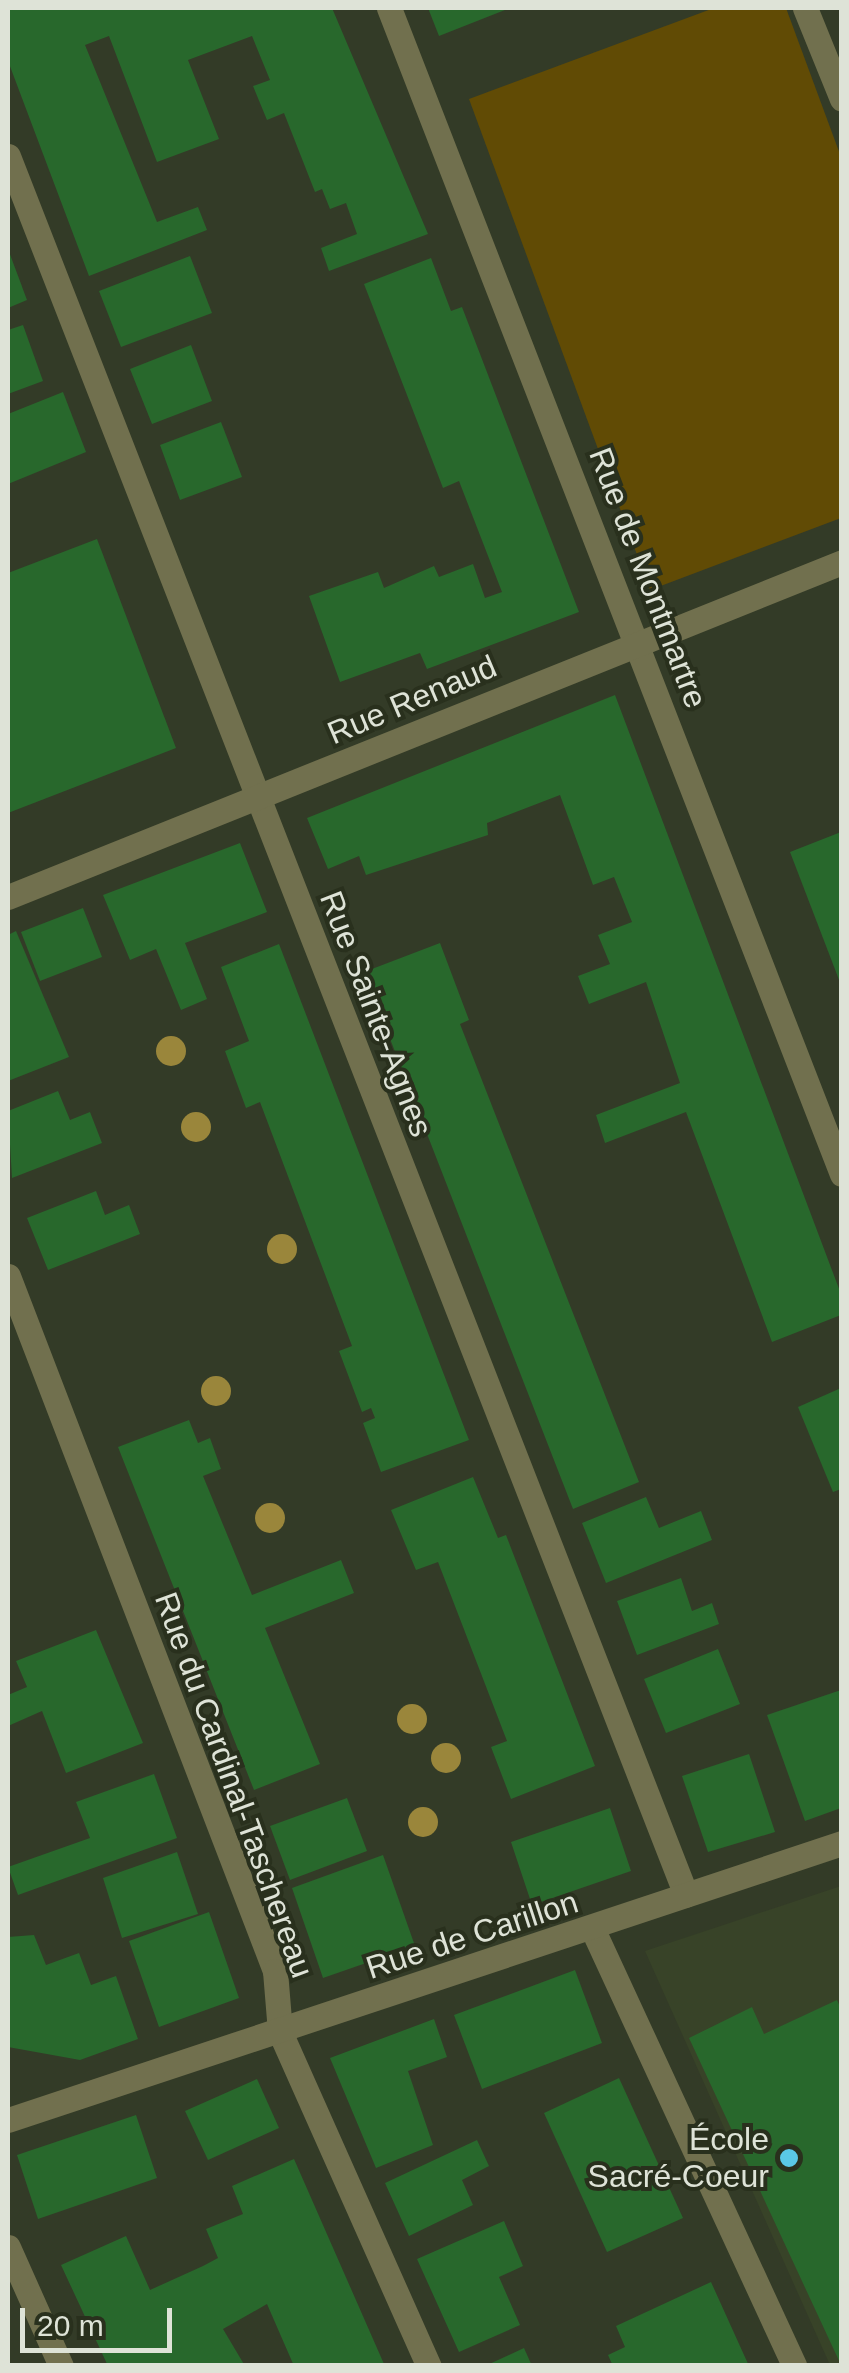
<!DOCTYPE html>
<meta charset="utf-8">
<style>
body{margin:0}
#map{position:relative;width:849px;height:2373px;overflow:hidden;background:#333b27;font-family:Helvetica,sans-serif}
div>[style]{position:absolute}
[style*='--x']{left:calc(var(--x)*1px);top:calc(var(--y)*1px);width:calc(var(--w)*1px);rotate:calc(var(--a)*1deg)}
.built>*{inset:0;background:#384328}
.green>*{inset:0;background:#614b05}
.building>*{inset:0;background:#28682c}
.minor>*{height:25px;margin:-12.5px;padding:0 12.5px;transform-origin:12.5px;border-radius:12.5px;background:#71704e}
.trees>*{width:30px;height:30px;margin:-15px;border-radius:50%;background:#9a863b}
.dots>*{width:28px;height:28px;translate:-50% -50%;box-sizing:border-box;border:5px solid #29301d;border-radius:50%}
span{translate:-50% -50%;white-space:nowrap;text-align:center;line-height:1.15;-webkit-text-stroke:8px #29301d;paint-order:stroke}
.street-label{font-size:32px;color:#dee3d7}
.poi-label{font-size:32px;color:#dee3d7}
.right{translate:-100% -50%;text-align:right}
.frame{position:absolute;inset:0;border:10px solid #dee3d7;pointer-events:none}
.scale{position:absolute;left:20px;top:2308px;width:152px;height:45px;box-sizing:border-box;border:5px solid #dee3d7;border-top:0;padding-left:12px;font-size:30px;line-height:35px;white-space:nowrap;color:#dee3d7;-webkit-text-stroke:8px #29301d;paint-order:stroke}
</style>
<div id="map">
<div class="built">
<i style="clip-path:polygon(841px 1886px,841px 2365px,830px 2365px,645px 1951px)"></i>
</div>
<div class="green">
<i style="clip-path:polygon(714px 8px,786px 8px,841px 157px,841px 518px,650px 590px,469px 99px)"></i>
</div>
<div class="building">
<i style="clip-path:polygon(8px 8px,332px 8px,428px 234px,329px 271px,321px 248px,357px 234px,346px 203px,330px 209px,322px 189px,315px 192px,284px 113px,267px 120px,253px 86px,270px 80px,252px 36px,188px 60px,219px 139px,157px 162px,109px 36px,85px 45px,157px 222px,198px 207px,207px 230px,89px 276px,8px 61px)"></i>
<i style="clip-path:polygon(428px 8px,510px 8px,439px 36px)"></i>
<i style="clip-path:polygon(8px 249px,27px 300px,8px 308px)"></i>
<i style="clip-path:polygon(190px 256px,212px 313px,121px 347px,99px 291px)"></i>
<i style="clip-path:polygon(431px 258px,451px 311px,462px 307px,579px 612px,427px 669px,420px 653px,340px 682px,309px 596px,378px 572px,384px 588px,434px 566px,439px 577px,473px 564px,485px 598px,502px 592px,459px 481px,443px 488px,364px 284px)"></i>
<i style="clip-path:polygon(23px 325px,43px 381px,8px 394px,8px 330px)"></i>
<i style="clip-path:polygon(191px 345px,212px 401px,152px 424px,130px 369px)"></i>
<i style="clip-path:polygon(63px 392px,86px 452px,8px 484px,8px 414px)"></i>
<i style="clip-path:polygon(221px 422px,242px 477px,180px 500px,160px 445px)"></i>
<i style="clip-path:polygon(97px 539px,176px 748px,8px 813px,8px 573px)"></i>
<i style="clip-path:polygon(615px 695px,841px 1294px,841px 1315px,772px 1342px,686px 1112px,605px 1143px,596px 1115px,680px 1083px,646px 982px,589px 1004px,578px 976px,610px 964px,598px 935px,632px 922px,614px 877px,593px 885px,560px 795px,487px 823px,488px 835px,366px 875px,359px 856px,328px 869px,307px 818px)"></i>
<i style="clip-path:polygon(841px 832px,841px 985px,790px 852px)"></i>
<i style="clip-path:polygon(240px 843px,267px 912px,185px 943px,207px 999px,181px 1010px,156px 949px,130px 960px,103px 895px)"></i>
<i style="clip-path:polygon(83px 908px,102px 957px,40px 981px,21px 932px)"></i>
<i style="clip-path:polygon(16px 931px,69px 1057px,8px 1081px,8px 935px)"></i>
<i style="clip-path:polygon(440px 943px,469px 1020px,460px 1024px,639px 1482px,573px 1509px,364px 972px)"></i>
<i style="clip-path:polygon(279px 944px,469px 1440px,381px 1472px,363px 1423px,375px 1418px,371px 1408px,362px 1412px,339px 1351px,352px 1346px,260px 1102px,246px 1108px,225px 1051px,249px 1041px,221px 967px)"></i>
<i style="clip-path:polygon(58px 1091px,70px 1120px,90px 1112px,102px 1143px,12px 1178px,8px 1111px)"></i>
<i style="clip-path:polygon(96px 1191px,105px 1215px,129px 1205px,140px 1234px,48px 1270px,27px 1218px)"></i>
<i style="clip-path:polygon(841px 1388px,841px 1489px,833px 1492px,798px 1407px)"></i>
<i style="clip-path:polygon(189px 1420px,198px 1443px,210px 1438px,221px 1469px,203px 1476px,252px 1595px,341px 1560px,354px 1593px,265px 1628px,320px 1764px,254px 1790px,118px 1447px)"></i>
<i style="clip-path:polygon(473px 1477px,498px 1538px,506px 1535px,595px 1766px,511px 1799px,491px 1747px,507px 1741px,438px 1562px,416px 1570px,391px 1510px)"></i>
<i style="clip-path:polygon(646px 1497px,659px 1528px,701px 1511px,712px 1540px,606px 1583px,582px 1523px)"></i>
<i style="clip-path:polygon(681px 1578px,692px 1611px,712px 1603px,719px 1624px,637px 1655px,617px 1601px)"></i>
<i style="clip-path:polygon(96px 1630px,143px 1743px,66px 1773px,42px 1711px,8px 1726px,8px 1695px,27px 1687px,16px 1661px)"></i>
<i style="clip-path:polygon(718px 1649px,740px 1704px,666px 1733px,644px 1679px)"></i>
<i style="clip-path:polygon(841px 1690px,841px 1808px,805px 1821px,767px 1715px)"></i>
<i style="clip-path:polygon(749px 1754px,775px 1832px,708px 1852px,682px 1776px)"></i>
<i style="clip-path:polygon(154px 1774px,177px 1838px,18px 1895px,8px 1867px,90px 1838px,76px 1802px)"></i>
<i style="clip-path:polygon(347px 1798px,367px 1851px,290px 1880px,270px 1826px)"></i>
<i style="clip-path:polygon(610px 1808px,631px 1871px,532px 1905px,511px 1842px)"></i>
<i style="clip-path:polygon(177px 1852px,198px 1914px,122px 1938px,103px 1878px)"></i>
<i style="clip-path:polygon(383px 1855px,415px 1946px,323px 1978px,292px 1888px)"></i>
<i style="clip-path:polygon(209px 1912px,239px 1998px,159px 2027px,129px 1941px)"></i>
<i style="clip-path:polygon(34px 1935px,46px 1965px,79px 1953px,91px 1985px,116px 1976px,138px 2039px,80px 2060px,8px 2047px,8px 1937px)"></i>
<i style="clip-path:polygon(575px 1970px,602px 2043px,482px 2089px,454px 2015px)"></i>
<i style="clip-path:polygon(837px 2000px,841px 2009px,841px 2365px,689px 2038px,752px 2007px,764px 2034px)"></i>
<i style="clip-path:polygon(434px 2019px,447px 2057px,408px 2071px,433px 2145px,376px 2168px,330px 2058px)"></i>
<i style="clip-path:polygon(619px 2078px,683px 2218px,607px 2252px,544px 2113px)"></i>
<i style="clip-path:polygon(257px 2079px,279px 2128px,208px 2160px,185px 2111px)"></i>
<i style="clip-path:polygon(136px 2115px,157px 2178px,38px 2219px,17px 2155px)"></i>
<i style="clip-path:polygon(477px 2140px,489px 2166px,462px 2180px,473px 2205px,409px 2236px,385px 2183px)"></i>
<i style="clip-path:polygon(294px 2159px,384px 2364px,294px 2366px,267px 2304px,223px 2329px,245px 2366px,108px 2366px,61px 2265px,126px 2236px,150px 2290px,203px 2266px,218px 2258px,206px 2229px,243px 2214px,232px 2186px)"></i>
<i style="clip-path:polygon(504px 2221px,523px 2266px,499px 2277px,520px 2325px,459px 2352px,417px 2259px)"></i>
<i style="clip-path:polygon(711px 2282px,749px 2366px,613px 2366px,608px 2355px,625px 2347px,616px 2326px)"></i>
<i style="clip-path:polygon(524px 2348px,532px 2366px,485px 2366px)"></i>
</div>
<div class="minor">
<i style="--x:389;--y:8;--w:1251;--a:68.77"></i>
<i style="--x:805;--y:8;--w:98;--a:67.9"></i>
<i style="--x:8;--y:156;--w:1866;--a:68.7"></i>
<i style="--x:8;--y:897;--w:899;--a:-21.88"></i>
<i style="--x:8;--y:1276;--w:745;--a:68.98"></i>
<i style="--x:275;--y:1971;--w:61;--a:85.3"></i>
<i style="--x:280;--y:2032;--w:366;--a:66"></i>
<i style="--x:593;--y:1930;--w:480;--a:65.2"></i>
<i style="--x:8;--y:2120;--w:879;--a:-18.37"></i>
<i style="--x:8;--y:2247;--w:130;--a:66"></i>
</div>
<div class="trees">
<i style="left:171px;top:1051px"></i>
<i style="left:196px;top:1127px"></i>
<i style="left:282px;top:1249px"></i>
<i style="left:216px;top:1391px"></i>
<i style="left:270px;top:1518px"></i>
<i style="left:412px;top:1719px"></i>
<i style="left:446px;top:1758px"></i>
<i style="left:423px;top:1822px"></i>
</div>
<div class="dots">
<i style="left:789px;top:2158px;background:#5ac8e6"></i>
</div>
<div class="street-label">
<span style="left:648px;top:578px;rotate:69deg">Rue de Montmartre</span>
<span style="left:412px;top:700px;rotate:-23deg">Rue Renaud</span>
<span style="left:376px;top:1014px;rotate:69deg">Rue Sainte-Agnes</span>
<span style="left:234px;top:1785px;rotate:70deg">Rue du Cardinal-Taschereau</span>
<span style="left:472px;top:1935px;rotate:-18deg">Rue de Carillon</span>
</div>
<div class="poi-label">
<span class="right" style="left:769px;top:2158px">École<br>Sacré-Coeur</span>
</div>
<div class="frame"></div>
<div class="scale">20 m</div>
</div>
